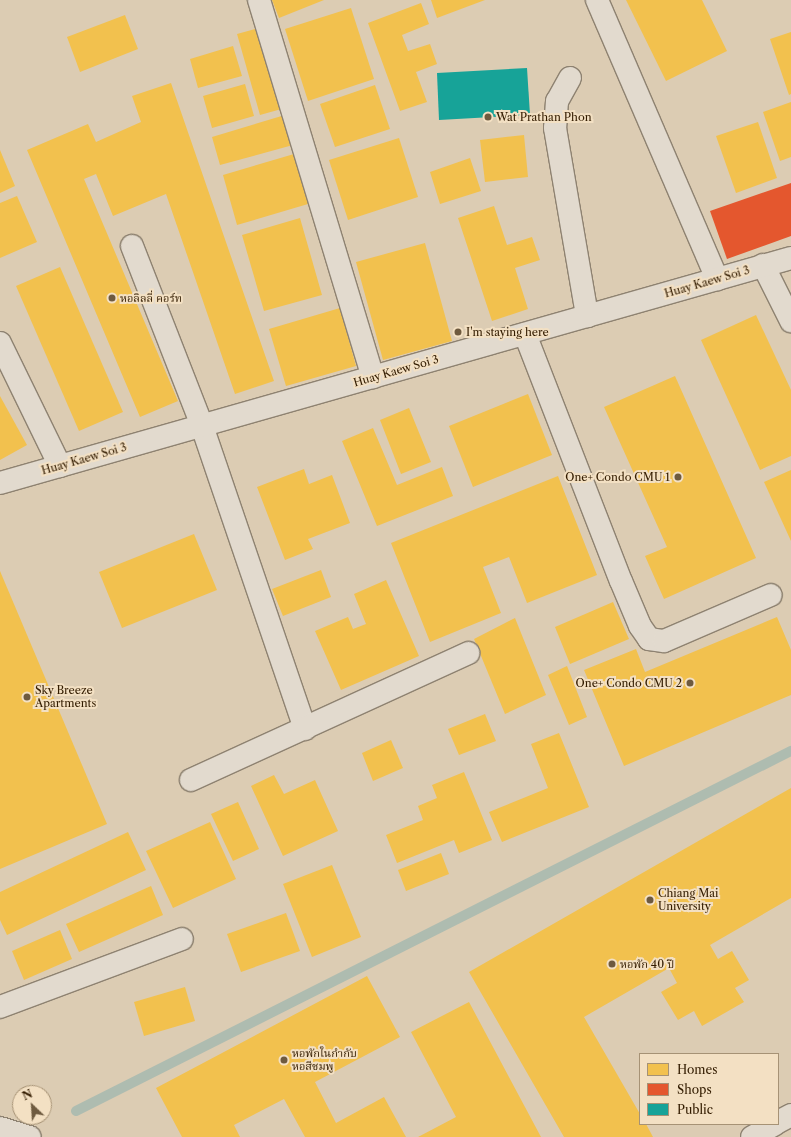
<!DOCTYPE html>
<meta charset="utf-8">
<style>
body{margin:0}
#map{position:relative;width:791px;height:1137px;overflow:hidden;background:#dcccb3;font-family:"Libre Caslon Text","Noto Serif Thai",serif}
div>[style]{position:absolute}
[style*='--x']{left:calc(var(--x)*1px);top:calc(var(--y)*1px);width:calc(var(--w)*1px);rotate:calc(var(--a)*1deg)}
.homes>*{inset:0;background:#f2c14e}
.shops>*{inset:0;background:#e4572e}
.public>*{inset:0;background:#17a398}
.stream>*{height:10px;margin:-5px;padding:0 5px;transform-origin:5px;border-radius:5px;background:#aebcb0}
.roads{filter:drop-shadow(1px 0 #8e8271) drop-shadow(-1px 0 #8e8271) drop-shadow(0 1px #8e8271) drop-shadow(0 -1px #8e8271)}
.minor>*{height:22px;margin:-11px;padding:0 11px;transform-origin:11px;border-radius:11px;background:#e2dace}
.dots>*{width:11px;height:11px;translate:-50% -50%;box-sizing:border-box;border:2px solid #f3e0c3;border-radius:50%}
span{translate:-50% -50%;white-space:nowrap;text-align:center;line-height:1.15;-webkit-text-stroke:4px #f3e0c3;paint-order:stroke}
.poi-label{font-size:11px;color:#331c00}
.left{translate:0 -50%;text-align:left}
.right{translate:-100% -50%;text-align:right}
.street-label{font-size:11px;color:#331c00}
.legend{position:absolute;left:639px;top:1053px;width:140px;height:72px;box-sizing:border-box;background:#f3e0c3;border:1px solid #a69275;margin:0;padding:5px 7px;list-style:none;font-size:12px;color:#331c00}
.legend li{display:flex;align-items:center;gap:8px;height:20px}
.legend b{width:20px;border:1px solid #a69275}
.north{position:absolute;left:12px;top:1085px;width:40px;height:40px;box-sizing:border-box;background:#f3e0c3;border:1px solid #a69275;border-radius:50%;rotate:335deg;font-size:11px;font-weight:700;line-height:16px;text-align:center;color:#331c00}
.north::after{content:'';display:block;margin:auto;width:14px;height:18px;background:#6e5a3f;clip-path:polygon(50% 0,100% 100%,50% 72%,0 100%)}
</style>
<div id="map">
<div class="homes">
<i style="clip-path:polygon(272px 0,324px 0,279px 18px)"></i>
<i style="clip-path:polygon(431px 0,485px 0,437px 18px)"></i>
<i style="clip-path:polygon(626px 0,702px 0,727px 51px,666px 81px)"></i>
<i style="clip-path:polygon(421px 3px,429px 24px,402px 35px,408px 51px,430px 44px,437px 64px,416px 72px,427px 102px,400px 111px,368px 23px)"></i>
<i style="clip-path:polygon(351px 8px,374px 79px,308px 101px,285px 29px)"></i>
<i style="clip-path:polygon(125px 15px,138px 49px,80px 72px,67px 37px)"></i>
<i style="clip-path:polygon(262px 27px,285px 108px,260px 115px,237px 34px)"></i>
<i style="clip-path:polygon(791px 32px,791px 94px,789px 95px,770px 39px)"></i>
<i style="clip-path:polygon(233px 46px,242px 76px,198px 88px,190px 59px)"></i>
<i style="clip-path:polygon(171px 83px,274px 381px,235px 394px,166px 194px,113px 216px,96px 174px,84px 179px,178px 401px,140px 417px,27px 150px,88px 124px,96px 142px,141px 122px,132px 96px)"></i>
<i style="clip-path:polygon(245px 84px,254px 116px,212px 128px,203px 96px)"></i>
<i style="clip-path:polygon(375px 85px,390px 129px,335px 147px,320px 104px)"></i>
<i style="clip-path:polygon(791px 102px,791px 157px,780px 161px,763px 112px)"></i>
<i style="clip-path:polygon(285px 115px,293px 145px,220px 165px,212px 137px)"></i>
<i style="clip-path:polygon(758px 122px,777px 178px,736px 193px,716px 136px)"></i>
<i style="clip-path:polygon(524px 135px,528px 177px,485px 182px,480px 140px)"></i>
<i style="clip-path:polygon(399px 138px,418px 197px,348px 220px,329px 160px)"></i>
<i style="clip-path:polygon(0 150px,15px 186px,0 193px)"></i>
<i style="clip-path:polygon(294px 154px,308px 204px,237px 225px,223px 175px)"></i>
<i style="clip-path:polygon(470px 158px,481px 191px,440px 204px,430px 172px)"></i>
<i style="clip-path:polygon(17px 196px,37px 242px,0 258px,0 203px)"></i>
<i style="clip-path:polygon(494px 206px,507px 245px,532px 237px,540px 260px,515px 268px,528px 309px,492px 321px,458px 218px)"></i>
<i style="clip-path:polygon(300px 218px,322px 295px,264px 311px,242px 235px)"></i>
<i style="clip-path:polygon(425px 243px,452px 341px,383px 360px,356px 262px)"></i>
<i style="clip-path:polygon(60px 267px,123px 412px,79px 431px,16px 286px)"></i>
<i style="clip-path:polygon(340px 308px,356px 366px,286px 386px,269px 329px)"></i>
<i style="clip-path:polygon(756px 315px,791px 390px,791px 456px,760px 470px,701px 340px)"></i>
<i style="clip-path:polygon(675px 376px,756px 558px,664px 599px,645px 556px,667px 547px,604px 407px)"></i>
<i style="clip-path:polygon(528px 394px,552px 455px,473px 487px,449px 426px)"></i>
<i style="clip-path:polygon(0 396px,27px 445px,0 460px)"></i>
<i style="clip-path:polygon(409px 408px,431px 462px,401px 474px,380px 420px)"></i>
<i style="clip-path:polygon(373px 428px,397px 485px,442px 467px,453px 496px,377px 526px,342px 441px)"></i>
<i style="clip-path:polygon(304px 469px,309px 484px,332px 475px,350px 523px,308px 539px,313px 549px,285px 560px,257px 487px)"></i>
<i style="clip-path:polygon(791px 470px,791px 541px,764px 482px)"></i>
<i style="clip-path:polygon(558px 476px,597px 575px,527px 603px,509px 557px,483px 567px,501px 613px,430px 642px,391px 543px)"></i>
<i style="clip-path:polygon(194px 534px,217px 590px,122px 628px,99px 572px)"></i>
<i style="clip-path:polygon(321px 570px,331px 597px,283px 616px,272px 589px)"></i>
<i style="clip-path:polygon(0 571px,107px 824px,0 869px)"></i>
<i style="clip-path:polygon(386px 580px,419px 656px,341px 690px,315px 631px,348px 617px,353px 629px,366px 624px,354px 594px)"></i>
<i style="clip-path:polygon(613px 602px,629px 639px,570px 664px,555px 627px)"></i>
<i style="clip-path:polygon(777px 617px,791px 650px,791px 695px,624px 766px,584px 670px,636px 649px,645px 672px)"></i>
<i style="clip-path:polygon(515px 618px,546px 695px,505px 714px,474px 639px)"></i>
<i style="clip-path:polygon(567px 666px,587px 717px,569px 725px,548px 675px)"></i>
<i style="clip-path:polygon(485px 714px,496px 741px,459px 755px,448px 729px)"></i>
<i style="clip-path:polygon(559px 733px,589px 807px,502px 842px,489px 812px,548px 788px,531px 744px)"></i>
<i style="clip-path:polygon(391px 740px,403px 768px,373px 781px,362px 753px)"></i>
<i style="clip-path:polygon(464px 772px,492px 840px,459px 853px,454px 840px,397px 863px,386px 835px,423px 820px,418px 806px,437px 798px,432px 785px)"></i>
<i style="clip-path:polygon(274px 775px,284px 794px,315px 780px,338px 831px,283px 856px,251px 786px)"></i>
<i style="clip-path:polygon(791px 788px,791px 898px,710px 945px,718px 959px,732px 951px,749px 980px,735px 988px,744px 1002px,702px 1026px,694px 1011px,678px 1020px,661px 992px,677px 983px,669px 968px,584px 1017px,640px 1114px,640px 1124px,646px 1124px,653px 1137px,564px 1137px,469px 972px)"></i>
<i style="clip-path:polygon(238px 802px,259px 849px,233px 861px,211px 814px)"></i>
<i style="clip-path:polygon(210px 822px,236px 879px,173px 908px,146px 851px)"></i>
<i style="clip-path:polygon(128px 832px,146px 870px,7px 935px,0 920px,0 892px)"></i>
<i style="clip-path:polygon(441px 853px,449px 874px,406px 891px,398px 870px)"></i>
<i style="clip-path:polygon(332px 865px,361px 937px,312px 957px,283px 884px)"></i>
<i style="clip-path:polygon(151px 886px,163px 915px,79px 952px,66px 924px)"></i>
<i style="clip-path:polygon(286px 913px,300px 951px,241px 972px,227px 934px)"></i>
<i style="clip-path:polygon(60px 930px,72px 959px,24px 980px,12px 951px)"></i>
<i style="clip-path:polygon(367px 976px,400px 1037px,315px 1082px,336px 1123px,384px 1097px,406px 1137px,305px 1137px,284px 1099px,234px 1125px,240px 1137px,182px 1137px,156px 1088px)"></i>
<i style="clip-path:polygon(185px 987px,195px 1021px,144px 1036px,134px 1002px)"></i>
<i style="clip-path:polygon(469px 1002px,541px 1137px,418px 1137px,456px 1117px,411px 1032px)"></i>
</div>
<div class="shops">
<i style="clip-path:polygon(791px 183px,791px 236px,727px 259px,710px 211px)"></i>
</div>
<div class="public">
<i style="clip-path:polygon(527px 68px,530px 115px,439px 120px,437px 73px)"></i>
</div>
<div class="stream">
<i style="--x:76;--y:1111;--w:801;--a:-26.73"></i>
</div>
<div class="roads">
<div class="minor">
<i style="--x:259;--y:0;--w:394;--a:73.2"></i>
<i style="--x:597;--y:0;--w:304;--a:66.7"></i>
<i style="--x:570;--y:78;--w:26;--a:119"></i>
<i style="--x:557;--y:101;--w:27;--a:94"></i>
<i style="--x:555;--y:128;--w:191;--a:80.3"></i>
<i style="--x:132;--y:246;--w:193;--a:68.7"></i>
<i style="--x:202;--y:426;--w:320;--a:71.2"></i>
<i style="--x:763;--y:265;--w:63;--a:63.4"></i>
<i style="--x:525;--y:334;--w:265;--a:68.8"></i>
<i style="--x:621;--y:581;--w:49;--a:67.1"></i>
<i style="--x:640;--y:626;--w:16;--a:55"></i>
<i style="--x:649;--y:639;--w:15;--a:8"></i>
<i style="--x:664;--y:641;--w:116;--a:-23.3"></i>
<i style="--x:0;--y:343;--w:137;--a:64"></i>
<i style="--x:0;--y:483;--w:822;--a:-15.88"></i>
<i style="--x:191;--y:780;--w:305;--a:-24.6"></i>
<i style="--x:0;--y:1007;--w:194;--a:-20.5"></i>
<i style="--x:778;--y:1122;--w:15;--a:-28"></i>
<i style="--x:0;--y:1128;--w:31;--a:17"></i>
<i style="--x:752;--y:1137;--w:26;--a:-29"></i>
</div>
</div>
<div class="dots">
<i style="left:488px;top:117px;background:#6e5a3f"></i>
<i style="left:112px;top:298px;background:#6e5a3f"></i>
<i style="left:458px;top:332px;background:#6e5a3f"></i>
<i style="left:678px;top:477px;background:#6e5a3f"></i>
<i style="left:690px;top:683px;background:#6e5a3f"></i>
<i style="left:27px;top:697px;background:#6e5a3f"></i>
<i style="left:650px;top:900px;background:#6e5a3f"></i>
<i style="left:612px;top:964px;background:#6e5a3f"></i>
<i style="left:284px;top:1060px;background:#6e5a3f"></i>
</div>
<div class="poi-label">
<span class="left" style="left:496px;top:117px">Wat Prathan Phon</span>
<span class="left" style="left:120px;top:298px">หอลิลลี่ คอร์ท</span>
<span class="left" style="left:466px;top:332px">I'm staying here</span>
<span class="right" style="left:670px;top:477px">One+ Condo CMU 1</span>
<span class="right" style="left:682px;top:683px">One+ Condo CMU 2</span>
<span class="left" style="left:35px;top:697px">Sky Breeze<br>Apartments</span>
<span class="left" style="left:658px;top:900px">Chiang Mai<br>University</span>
<span class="left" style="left:620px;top:964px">หอพัก 40 ปี</span>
<span class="left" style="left:292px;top:1060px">หอพักในกำกับ<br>หอสีชมพู</span>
</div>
<div class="street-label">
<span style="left:707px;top:282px;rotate:-16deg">Huay Kaew Soi 3</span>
<span style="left:396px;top:371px;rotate:-16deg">Huay Kaew Soi 3</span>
<span style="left:84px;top:459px;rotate:-16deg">Huay Kaew Soi 3</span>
</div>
<ul class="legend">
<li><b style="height:11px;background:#f2c14e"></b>Homes</li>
<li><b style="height:11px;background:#e4572e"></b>Shops</li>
<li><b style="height:11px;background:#17a398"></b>Public</li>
</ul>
<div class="north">N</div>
</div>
